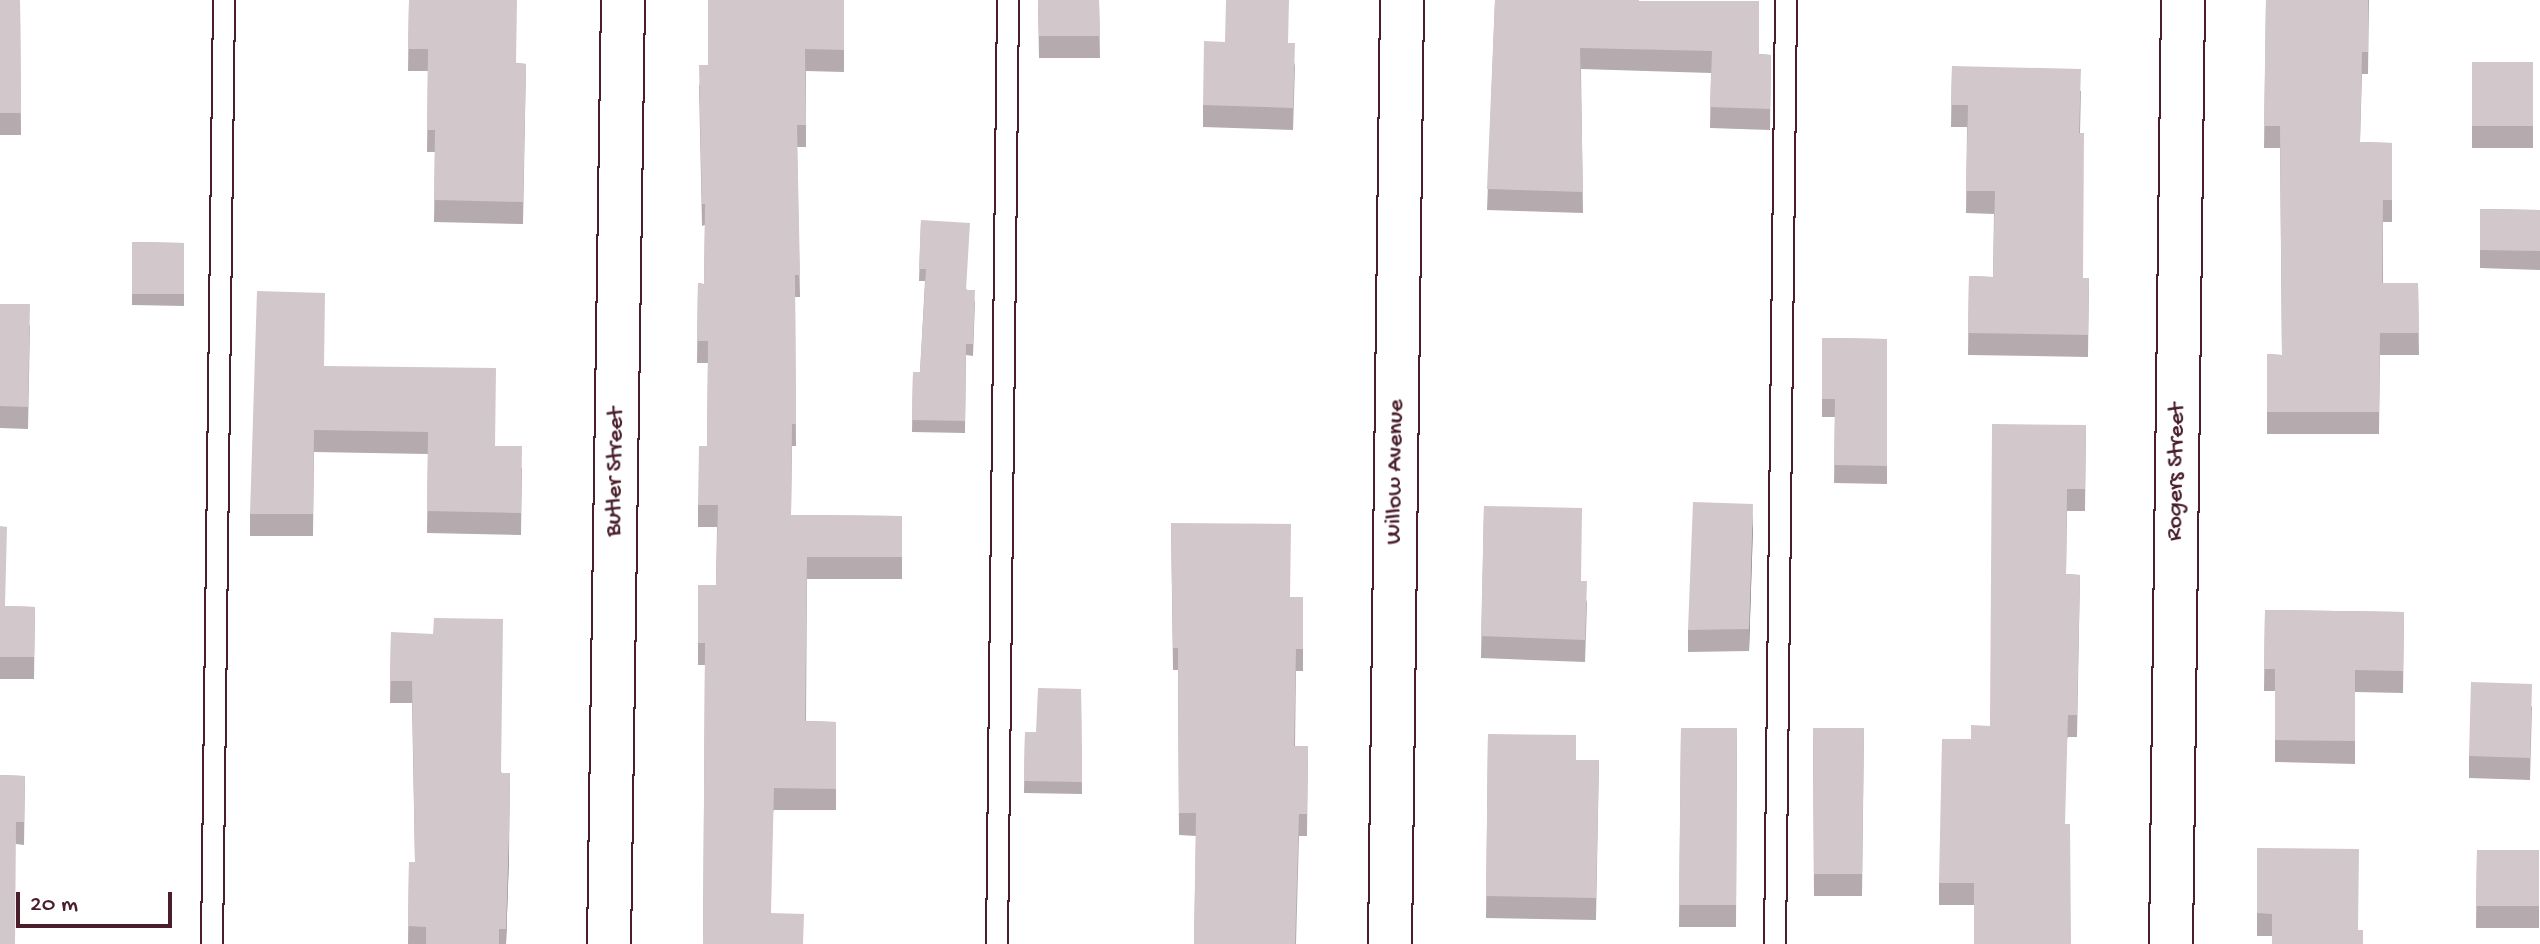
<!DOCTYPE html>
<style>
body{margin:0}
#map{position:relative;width:2540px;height:944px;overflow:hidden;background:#fff;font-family:"Gochi Hand",sans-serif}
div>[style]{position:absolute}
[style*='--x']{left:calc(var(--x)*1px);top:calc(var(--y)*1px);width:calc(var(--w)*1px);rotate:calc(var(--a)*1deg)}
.roads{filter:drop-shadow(2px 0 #4a1f2b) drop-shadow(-2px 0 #4a1f2b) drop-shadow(0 2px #4a1f2b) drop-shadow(0 -2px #4a1f2b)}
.lane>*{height:20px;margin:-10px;padding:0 10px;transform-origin:10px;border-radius:10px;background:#fff}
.street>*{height:42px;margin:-21px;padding:0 21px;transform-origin:21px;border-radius:21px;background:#fff}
.wall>*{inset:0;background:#b5abaf}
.shaded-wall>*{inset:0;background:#938b8e}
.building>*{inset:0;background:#d2c7cb}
span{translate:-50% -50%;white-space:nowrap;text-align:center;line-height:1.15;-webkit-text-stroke:7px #fff;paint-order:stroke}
.street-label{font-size:24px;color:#4a1f2b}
.scale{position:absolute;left:16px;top:892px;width:156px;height:36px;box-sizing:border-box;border:4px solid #4a1f2b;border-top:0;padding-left:10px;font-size:24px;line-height:28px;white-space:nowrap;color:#4a1f2b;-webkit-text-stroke:6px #fff;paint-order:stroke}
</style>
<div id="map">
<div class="roads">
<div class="lane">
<i style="--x:212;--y:944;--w:944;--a:-89.27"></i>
<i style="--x:997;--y:944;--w:944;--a:-89.33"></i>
<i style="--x:1775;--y:944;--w:944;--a:-89.33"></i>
</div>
<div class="street">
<i style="--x:609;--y:944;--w:944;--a:-89.15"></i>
<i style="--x:1390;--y:944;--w:944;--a:-89.27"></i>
<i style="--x:2171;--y:944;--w:944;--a:-89.27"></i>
</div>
</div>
<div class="wall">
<i style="clip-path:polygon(0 0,20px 0,21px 135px,0 135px)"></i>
<i style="clip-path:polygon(409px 0,517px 63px,526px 64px,523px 224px,434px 222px,435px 152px,427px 152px,428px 71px,408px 71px)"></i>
<i style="clip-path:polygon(844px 0,844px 72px,806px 71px,806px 147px,797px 147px,800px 297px,795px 297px,796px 446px,792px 446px,791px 515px,902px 516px,902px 579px,807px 579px,806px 721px,836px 722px,836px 810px,774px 810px,703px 944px,705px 665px,698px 665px,698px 585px,716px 585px,717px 527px,698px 527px,698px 505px,707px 446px,708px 363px,697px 363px,698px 283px,704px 284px,705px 225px,702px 226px,699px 86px,708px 65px)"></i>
<i style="clip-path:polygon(1038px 0,1099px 0,1100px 58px,1039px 58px)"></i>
<i style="clip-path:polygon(1495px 0,1639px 1px,1759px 54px,1771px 55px,1770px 130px,1710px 128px,1711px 73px,1581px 69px,1583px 213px,1487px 210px)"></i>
<i style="clip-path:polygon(2266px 0,2369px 0,2368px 74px,2362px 74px,2360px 142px,2392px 143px,2392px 222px,2383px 222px,2383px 283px,2418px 283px,2419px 355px,2380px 355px,2379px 434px,2267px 434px,2267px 354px,2282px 355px,2280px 148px,2264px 148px)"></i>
<i style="clip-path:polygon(1289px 43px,1295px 66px,1293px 130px,1203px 127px,1203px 105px)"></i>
<i style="clip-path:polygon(2472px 62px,2533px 62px,2533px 148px,2472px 148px)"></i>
<i style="clip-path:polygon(1952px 66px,2081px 91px,2080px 133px,2083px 278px,2089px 278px,2088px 357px,1968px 355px,1969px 276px,1993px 277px,1994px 214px,1966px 213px,1967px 127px,1951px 127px)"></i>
<i style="clip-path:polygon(2480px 209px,2540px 210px,2540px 270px,2480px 268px)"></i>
<i style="clip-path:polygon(921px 220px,975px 302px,973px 356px,966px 355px,965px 433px,912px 432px,913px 372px,920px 372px,925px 281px,919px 281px)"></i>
<i style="clip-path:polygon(132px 242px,184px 243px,184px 306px,132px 305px)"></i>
<i style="clip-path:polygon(0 304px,30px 326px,28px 429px,0 428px)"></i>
<i style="clip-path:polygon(1822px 338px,1887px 339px,1887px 484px,1834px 483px,1835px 417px,1822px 417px)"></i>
<i style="clip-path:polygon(324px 366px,495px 446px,522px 468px,521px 535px,427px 533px,428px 454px,314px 452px,313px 536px,250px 536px,250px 514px)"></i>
<i style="clip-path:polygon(2086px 425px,2085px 511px,2067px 511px,2066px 574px,2080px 575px,2077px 737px,2068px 737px,1974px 905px,1939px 905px,1939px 883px,1971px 739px,1990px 726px)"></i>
<i style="clip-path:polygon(1484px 506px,1581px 581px,1587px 603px,1585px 662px,1481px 658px)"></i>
<i style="clip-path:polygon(1171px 523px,1290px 597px,1303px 597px,1303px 671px,1296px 671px,1295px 746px,1308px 746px,1307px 836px,1299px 836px,1296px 944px,1194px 944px,1196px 836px,1179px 835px,1178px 670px,1173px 670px)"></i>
<i style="clip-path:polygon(0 526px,5px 606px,35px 607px,34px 679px,0 679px)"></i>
<i style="clip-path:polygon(1753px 526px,1749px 651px,1688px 652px,1688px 630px)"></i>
<i style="clip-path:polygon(2265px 610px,2404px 612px,2403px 693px,2355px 692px,2355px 764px,2275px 762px,2275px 691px,2264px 691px)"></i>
<i style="clip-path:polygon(391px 632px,502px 773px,510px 773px,509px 856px,506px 944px,408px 944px,409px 862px,415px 862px,412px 703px,390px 703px)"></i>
<i style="clip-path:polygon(1081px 689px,1082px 794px,1024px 793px,1025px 732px,1036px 732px)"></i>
<i style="clip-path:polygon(2532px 706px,2530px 780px,2469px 778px,2469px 756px)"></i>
<i style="clip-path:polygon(1681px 728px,1737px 728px,1736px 927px,1679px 927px)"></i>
<i style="clip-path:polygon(1813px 728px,1864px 728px,1862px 896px,1814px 896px)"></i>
<i style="clip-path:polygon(1488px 734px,1576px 760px,1599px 760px,1596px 920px,1486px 918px)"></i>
<i style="clip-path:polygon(0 775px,25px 776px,24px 845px,16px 844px)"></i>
<i style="clip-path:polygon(2257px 848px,2358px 930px,2272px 936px,2257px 936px)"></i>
<i style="clip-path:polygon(2477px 850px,2539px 850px,2539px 928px,2476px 928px)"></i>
</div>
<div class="shaded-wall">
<i style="clip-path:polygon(1753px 504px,1753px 526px,1749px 651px,1749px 629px)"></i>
<i style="clip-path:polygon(509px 834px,509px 856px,506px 944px,506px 929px)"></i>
</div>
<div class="building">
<i style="clip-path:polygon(0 0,20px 0,21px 113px,0 113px)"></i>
<i style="clip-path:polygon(409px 0,517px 0,516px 63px,526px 64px,523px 202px,434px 200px,435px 130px,427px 130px,428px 49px,408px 49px)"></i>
<i style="clip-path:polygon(708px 0,844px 0,844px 50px,805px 49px,806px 125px,797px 125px,800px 275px,795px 275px,796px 424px,792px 424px,791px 515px,902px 516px,902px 557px,807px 557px,805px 721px,836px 722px,836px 789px,774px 788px,771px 913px,804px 914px,803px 944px,703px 944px,705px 643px,698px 643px,698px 585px,716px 585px,718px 505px,698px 505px,699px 446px,707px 446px,708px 341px,697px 341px,698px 283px,704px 284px,705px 204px,702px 204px,699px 65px,708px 65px)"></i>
<i style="clip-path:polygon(1038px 0,1099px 0,1100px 36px,1039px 36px)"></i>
<i style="clip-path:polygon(1226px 0,1289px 0,1288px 43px,1295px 43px,1293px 108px,1203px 105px,1204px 41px,1225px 42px)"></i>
<i style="clip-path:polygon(1495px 0,1639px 0,1639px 1px,1759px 1px,1759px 54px,1771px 55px,1770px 109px,1710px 107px,1712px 51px,1580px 48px,1583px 192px,1487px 189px)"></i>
<i style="clip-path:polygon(2266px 0,2368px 0,2368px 52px,2362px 52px,2360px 142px,2392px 143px,2392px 200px,2383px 200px,2382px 283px,2418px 283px,2419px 333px,2380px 333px,2379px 412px,2267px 412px,2267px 354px,2282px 355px,2280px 126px,2264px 126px)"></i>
<i style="clip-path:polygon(2472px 62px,2533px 62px,2533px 126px,2472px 126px)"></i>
<i style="clip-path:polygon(1952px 66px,2081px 69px,2079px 133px,2084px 133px,2083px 278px,2089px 278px,2088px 335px,1968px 333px,1969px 276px,1993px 277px,1995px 191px,1966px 191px,1968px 105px,1951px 105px)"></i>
<i style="clip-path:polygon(2480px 209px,2540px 210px,2540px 251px,2480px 250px)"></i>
<i style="clip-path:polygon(921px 220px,970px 223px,966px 290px,975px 290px,973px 344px,966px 344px,965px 421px,912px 420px,913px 372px,920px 372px,926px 269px,919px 269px)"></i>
<i style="clip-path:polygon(132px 242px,184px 243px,184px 294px,132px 294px)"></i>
<i style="clip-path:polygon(257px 291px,325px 293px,324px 366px,496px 368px,495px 446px,522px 446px,521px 513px,427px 511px,428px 432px,314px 430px,313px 514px,250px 514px)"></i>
<i style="clip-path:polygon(0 304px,30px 304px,28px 407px,0 406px)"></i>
<i style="clip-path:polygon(1822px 338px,1887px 339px,1887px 466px,1834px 465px,1835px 399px,1822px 399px)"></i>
<i style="clip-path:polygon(1992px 424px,2086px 425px,2085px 489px,2067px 489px,2066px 574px,2080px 575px,2077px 715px,2068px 715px,2065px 824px,2070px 824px,2071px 944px,1974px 944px,1974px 883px,1939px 883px,1942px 739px,1971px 739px,1971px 725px,1990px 726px)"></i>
<i style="clip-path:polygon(1693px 502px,1753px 504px,1749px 629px,1688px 630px)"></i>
<i style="clip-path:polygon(1484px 506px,1582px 508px,1581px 581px,1587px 581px,1585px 640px,1481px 636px)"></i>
<i style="clip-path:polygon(1171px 523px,1291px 524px,1290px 597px,1303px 597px,1303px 649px,1296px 649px,1294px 746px,1308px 746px,1307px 814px,1299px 814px,1295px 944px,1194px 944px,1196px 813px,1179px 813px,1178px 648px,1173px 648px)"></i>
<i style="clip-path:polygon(0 526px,7px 527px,5px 606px,35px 607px,34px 657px,0 657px)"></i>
<i style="clip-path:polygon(2265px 610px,2404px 612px,2403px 671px,2355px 670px,2355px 741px,2275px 740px,2275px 669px,2264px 669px)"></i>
<i style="clip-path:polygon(434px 618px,503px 619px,501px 773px,510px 773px,509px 834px,506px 929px,499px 929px,499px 944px,426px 944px,426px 927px,408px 926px,409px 862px,415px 862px,412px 681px,390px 681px,391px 632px,433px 634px)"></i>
<i style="clip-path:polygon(2471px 682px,2532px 684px,2530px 758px,2469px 756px)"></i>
<i style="clip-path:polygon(1038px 688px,1081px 689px,1082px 782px,1024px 781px,1025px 732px,1036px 732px)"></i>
<i style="clip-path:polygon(1681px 728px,1737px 728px,1736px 905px,1679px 905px)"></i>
<i style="clip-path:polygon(1813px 728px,1864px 728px,1862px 874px,1814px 874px)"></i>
<i style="clip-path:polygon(1488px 734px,1576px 735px,1576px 760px,1599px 760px,1596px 898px,1486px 896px)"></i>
<i style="clip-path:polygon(0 775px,25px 776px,24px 822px,16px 822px,15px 944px,0 944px)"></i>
<i style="clip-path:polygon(2257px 848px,2359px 849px,2358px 930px,2363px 930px,2363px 944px,2272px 944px,2272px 914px,2257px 913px)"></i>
<i style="clip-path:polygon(2477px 850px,2539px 850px,2539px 906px,2476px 906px)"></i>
</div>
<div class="street-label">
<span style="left:616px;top:472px;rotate:-89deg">Butler Street</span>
<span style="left:1396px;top:472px;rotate:-89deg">Willow Avenue</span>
<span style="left:2177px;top:472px;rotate:-89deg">Rogers Street</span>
</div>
<div class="scale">20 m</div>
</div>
